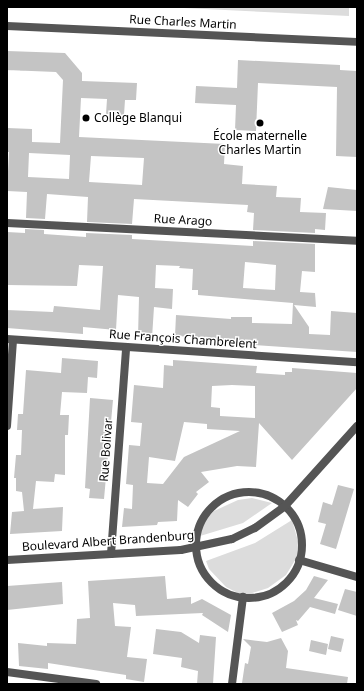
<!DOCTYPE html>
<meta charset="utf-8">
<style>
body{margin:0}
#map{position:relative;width:364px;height:691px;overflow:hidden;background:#fff;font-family:"Noto Sans",sans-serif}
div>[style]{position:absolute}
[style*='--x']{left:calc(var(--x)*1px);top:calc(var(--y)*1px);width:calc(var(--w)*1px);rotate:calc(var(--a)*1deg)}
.green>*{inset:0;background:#dcdcdc}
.building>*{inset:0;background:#c4c4c4}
.minor>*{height:8px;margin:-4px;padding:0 4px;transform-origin:4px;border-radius:4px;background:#555}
.minor>.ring{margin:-4px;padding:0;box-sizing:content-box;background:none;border:8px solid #555;border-radius:50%}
.tertiary>*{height:8px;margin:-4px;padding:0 4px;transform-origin:4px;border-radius:4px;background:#555}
.dots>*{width:11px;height:11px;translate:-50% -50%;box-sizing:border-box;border:2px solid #fff;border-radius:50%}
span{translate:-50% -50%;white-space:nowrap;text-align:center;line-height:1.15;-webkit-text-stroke:3px #fff;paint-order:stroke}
.street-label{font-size:12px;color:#000}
.poi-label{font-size:12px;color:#000}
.left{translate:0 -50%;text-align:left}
.frame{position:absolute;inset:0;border:8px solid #000;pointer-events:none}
</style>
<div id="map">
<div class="green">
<i style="clip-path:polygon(163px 7px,349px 7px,349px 16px)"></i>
<i style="clip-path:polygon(252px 498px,272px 503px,243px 523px,200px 536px,201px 524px,214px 511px,238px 500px)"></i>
<i style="clip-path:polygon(292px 520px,298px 541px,297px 557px,286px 575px,268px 588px,246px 595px,238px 593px,226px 587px,209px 569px,206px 561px,255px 543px)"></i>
</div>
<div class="building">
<i style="clip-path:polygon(evenodd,7px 51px,65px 53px,82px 73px,82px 81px,137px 83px,136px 100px,125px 100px,124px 115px,106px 114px,107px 99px,81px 98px,79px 137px,225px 144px,224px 164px,243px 166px,242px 184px,277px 186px,276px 197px,301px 198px,300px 212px,326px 213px,325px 230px,315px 229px,315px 233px,253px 230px,254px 213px,247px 212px,248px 205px,134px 199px,132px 224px,87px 222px,88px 197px,47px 194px,45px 219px,26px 218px,27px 192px,7px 191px,9px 152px,7px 152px,7px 128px,32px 129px,32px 142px,60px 143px,63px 80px,56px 72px,7px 70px,7px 51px,29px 153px,70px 155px,69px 179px,28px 177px,29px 153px,7px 51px,91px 156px,144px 158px,142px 185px,89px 182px,91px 156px)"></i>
<i style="clip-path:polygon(238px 60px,340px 65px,340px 70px,357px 71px,357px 157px,336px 156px,337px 87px,258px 83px,256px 131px,235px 130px,236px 105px,195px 103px,196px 86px,237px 88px)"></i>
<i style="clip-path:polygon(328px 187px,357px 190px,357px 211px,323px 209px)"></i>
<i style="clip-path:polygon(evenodd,25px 229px,44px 230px,44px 234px,86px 237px,86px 233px,132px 235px,132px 239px,201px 243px,253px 246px,253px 241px,315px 244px,315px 272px,302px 271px,300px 292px,315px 293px,316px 307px,294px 305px,309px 327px,309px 334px,330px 335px,331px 311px,357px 313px,357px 352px,196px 341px,196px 337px,175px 336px,176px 315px,231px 319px,231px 317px,252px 317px,252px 323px,292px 324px,293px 303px,198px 295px,198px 290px,192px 290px,193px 269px,179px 268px,180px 266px,156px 265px,155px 288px,173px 289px,172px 309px,154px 307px,152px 338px,138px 337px,139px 297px,118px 295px,116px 330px,83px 327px,83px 334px,7px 328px,7px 310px,53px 312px,54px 306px,100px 310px,103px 266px,79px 265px,77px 286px,7px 285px,7px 232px,25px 233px,25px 229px,245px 262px,276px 265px,275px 290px,243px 288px,245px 262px)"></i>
<i style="clip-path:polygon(62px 358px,98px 361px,97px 378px,88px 377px,87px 393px,62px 392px,60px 415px,69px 415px,68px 435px,65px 435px,65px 475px,55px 474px,54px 482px,36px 481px,33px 509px,63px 507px,62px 531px,10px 534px,12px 512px,24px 511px,22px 492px,16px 491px,16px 478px,14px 478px,16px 455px,21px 455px,22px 430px,17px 430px,18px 414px,23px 414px,26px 370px,61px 373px)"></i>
<i style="clip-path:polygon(evenodd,173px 360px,257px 366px,256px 373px,285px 375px,285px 372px,292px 372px,292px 368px,357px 373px,357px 388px,292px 460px,259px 423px,256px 467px,237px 466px,201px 472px,209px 482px,196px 492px,198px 494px,188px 507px,178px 500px,177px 521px,158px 522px,157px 525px,122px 527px,124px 508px,132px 509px,133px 485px,126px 484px,129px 445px,140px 446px,142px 423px,131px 422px,134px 385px,163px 388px,164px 365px,173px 366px,173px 360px,232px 385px,255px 386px,255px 418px,220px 416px,220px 408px,211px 407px,212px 386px,232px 385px,173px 360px,184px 422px,207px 424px,207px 429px,240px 431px,184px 457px,163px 484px,147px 483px,149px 457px,175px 461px,184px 422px)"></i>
<i style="clip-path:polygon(90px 398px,113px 400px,104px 499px,89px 498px,90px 489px,85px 488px)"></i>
<i style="clip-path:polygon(338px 485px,354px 489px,336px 549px,320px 544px,326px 524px,318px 522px,323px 502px,332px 505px)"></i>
<i style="clip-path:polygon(165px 576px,167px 599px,191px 597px,191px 604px,202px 599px,231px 615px,228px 632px,202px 615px,203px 613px,136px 616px,135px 605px,113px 603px,115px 626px,131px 627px,127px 657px,147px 659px,144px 682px,126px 679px,126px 675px,48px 663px,48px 669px,19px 666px,18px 643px,47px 646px,47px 643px,76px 644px,77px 619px,90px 618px,88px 581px)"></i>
<i style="clip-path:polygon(314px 576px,328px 580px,314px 598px,338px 604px,335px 614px,310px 607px,298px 621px,296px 620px,298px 625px,282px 632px,272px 613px,294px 601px,306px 590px)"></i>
<i style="clip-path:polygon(62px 582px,63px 604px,7px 610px,7px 586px)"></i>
<i style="clip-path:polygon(345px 589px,357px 592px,357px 616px,338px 610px)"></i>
<i style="clip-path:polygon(156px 629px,181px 632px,199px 643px,200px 635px,216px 637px,213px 684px,197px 684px,198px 671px,181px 667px,182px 658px,153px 654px)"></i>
<i style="clip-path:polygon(331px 636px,344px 639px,341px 652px,328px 649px)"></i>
<i style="clip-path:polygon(281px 638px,288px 651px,286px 668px,348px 677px,347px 684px,242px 683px,245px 663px,248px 664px,251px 647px,243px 639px,267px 642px)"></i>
<i style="clip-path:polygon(311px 640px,328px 644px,326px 655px,309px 651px)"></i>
</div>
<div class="minor">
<i style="--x:7;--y:26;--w:350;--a:2.6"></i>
<i style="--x:7;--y:223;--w:350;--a:2.9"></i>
<i style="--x:7;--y:339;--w:351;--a:3.8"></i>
<i style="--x:7;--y:426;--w:86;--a:-86"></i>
<i class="ring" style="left:196px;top:492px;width:98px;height:98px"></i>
<i style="--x:111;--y:554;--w:207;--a:-85.8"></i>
<i style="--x:299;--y:560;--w:60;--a:16.3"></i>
<i style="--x:7;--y:672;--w:90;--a:7.7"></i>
<i style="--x:232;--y:684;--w:88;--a:-82.8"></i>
</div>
<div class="tertiary">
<i style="--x:7;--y:560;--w:174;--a:-3.3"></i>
<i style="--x:181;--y:550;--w:52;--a:-12.2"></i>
<i style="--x:232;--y:539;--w:25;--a:-26"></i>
<i style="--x:255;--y:528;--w:37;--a:-36"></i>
<i style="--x:285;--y:506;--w:108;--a:-48"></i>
</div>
<div class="dots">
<i style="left:86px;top:118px;background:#000"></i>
<i style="left:260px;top:123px;background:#000"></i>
</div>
<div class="street-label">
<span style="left:183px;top:22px;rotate:3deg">Rue Charles Martin</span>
<span style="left:183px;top:220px;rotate:3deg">Rue Arago</span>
<span style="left:183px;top:339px;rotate:4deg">Rue François Chambrelent</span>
<span style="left:106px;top:450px;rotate:-86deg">Rue Bolivar</span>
<span style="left:108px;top:541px;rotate:-4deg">Boulevard Albert Brandenburg</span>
</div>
<div class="poi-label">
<span class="left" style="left:94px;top:118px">Collège Blanqui</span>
<span style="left:260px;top:143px">École maternelle<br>Charles Martin</span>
</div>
<div class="frame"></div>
</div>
